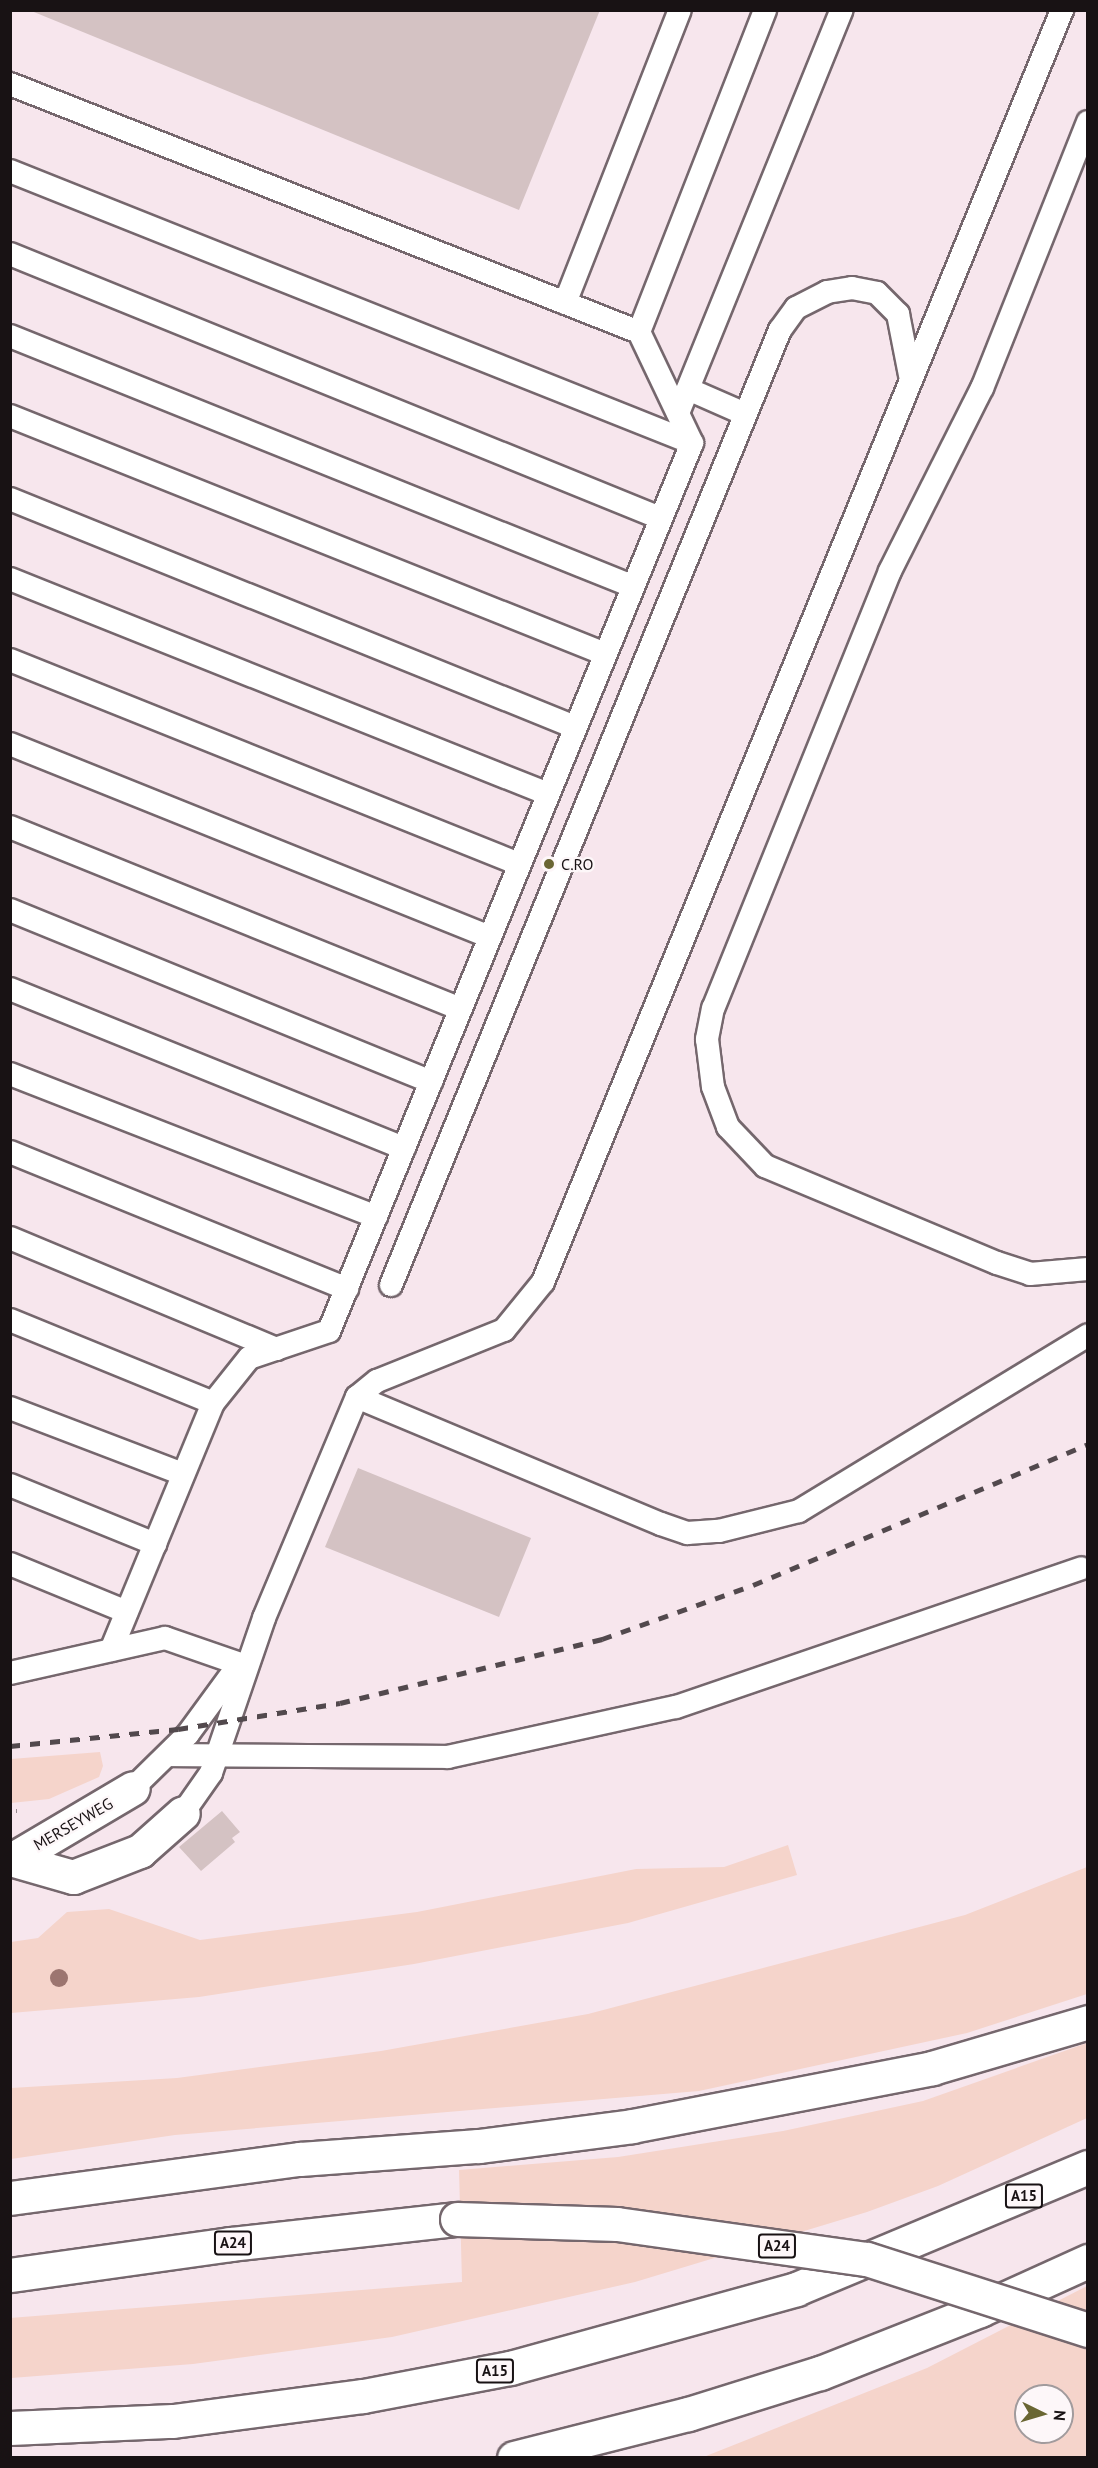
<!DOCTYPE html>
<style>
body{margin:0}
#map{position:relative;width:1098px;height:2468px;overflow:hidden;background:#f7e6ed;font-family:"PT Sans",sans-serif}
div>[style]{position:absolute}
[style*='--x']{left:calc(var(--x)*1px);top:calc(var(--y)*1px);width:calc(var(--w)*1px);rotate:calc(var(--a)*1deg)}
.green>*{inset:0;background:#f5d4cb}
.building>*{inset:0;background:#d4c2c3}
.path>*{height:4px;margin-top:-2px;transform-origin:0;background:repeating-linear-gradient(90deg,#968a8f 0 1.5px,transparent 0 6px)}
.roads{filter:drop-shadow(2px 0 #75676d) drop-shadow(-2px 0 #75676d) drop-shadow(0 2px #75676d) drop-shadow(0 -2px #75676d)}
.lane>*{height:22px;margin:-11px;padding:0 11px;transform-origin:11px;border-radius:11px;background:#fff}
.street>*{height:33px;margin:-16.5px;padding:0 16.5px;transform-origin:16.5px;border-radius:16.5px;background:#fff}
.highway>*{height:33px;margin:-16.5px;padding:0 16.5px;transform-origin:16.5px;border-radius:16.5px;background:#fff}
.rail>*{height:4.5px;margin-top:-2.25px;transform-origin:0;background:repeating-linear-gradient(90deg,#52494d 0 10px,transparent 0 20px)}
.bridges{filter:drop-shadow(2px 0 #75676d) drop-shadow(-2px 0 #75676d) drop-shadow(0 2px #75676d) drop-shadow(0 -2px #75676d)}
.highway-bridge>*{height:33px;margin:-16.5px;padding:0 16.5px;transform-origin:16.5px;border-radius:16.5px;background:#fff}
.trees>*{width:18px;height:18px;margin:-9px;border-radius:50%;background:#9c7570}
.dots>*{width:16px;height:16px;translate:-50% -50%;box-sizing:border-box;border:3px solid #fdf7f9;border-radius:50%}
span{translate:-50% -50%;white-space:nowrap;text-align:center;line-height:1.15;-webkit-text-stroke:4.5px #fdf7f9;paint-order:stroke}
.shield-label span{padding:2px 4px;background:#fdf7f9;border:2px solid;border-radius:4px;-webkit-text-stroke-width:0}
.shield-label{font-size:15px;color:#181214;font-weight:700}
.poi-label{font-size:16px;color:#181214}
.left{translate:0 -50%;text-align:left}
.street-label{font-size:16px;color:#181214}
.frame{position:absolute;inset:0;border:12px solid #181214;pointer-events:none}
.north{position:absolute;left:1014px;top:2384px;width:60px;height:60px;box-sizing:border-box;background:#fdf7f9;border:2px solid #a19b9d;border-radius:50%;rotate:95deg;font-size:16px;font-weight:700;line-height:24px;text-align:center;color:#181214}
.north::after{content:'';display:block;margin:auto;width:21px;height:27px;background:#6a6633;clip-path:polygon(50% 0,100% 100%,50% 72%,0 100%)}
</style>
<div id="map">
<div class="green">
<i style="clip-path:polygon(100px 1752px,103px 1766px,99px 1777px,49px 1799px,11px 1803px,11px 1759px)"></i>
<i style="clip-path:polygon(788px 1845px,797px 1875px,628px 1923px,414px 1964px,199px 1997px,11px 2013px,11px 1942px,38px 1938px,67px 1912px,109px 1909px,200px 1940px,417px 1912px,636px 1869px,724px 1867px)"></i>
<i style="clip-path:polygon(1087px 1867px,1087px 1994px,967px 2033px,699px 2091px,175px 2135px,11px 2159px,11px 2088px,177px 2078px,381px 2051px,588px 2014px,965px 1915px)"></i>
<i style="clip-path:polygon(1087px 2043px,1087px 2118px,938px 2186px,867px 2212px,635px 2282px,392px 2337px,193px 2364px,11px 2378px,10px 2318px,462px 2282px,459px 2170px,618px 2157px,783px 2131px,923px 2101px)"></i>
<i style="clip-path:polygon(evenodd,1087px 2286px,1087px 2457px,701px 2458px,927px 2368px,1087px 2286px,1026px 2396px,1062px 2396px,1062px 2432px,1026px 2432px,1026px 2396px)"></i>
</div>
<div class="building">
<i style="clip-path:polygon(29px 10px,600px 10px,519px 210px)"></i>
<i style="clip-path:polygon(358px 1468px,531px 1538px,499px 1617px,325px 1547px)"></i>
<i style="clip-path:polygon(222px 1811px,240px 1832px,232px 1838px,235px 1842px,201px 1871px,179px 1847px)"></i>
</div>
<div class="path">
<i style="--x:10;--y:1811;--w:12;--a:0"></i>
</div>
<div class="roads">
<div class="lane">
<i style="--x:10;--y:84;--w:676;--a:21.52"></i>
<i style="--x:639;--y:332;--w:123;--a:64.5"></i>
<i style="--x:692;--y:443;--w:959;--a:112.23"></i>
<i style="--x:329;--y:1331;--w:84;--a:161.4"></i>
<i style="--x:249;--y:1358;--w:58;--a:128.7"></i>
<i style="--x:213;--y:1403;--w:267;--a:112.4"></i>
<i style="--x:1088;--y:122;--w:286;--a:111.7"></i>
<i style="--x:982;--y:388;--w:205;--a:116.7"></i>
<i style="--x:890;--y:571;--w:471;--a:112"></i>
<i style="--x:713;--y:1008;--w:32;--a:101"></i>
<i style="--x:707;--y:1039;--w:48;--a:82.9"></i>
<i style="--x:713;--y:1087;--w:43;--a:69.4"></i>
<i style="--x:728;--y:1127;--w:54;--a:46.5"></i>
<i style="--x:765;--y:1166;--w:251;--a:22.7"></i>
<i style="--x:997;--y:1263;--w:35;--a:18"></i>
<i style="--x:1030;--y:1274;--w:58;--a:-4.9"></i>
<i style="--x:10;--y:171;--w:734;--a:21.74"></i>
<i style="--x:10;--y:254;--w:702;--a:22.1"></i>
<i style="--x:565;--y:303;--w:315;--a:-68.6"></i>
<i style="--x:639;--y:332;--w:346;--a:-68.6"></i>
<i style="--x:10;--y:336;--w:670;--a:21.9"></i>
<i style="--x:688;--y:389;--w:62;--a:23.7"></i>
<i style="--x:678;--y:413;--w:435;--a:-67.9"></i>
<i style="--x:10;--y:416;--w:641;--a:21.8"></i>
<i style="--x:10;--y:499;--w:609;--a:21.98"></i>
<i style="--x:10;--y:579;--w:579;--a:21.78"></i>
<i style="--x:10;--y:660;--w:548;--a:21.84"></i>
<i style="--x:10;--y:744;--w:517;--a:21.9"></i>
<i style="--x:10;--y:827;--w:486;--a:22"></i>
<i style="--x:10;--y:910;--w:455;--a:22.2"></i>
<i style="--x:10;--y:989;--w:425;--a:22"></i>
<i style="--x:10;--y:1074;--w:393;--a:21.3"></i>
<i style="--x:10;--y:1152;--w:364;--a:22.1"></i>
<i style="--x:10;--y:1238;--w:289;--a:22.6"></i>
<i style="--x:391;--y:1285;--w:1031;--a:-67.84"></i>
<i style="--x:780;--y:330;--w:27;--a:-54"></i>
<i style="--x:796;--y:308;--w:35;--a:-27"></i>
<i style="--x:827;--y:292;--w:25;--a:-9"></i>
<i style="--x:852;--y:288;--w:25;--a:11"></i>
<i style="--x:877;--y:293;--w:30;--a:45"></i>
<i style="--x:898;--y:314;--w:67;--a:78.9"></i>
<i style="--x:10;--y:1320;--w:219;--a:22.2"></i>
<i style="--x:357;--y:1397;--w:329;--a:22.7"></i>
<i style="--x:661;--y:1524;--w:28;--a:19"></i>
<i style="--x:687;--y:1533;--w:32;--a:-4"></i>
<i style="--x:719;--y:1531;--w:82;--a:-14"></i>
<i style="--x:799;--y:1511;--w:338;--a:-31.3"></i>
<i style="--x:10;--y:1408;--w:185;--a:20.9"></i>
<i style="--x:10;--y:1485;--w:157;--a:22.1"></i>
<i style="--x:10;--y:1564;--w:126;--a:22.3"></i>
<i style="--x:10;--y:1673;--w:159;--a:-12.7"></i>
<i style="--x:165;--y:1638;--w:86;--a:19.1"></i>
<i style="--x:168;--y:1755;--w:280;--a:0.4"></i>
<i style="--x:448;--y:1757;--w:233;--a:-12.4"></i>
<i style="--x:676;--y:1707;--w:428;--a:-18.9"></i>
<i style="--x:133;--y:1788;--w:77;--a:-44.5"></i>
<i style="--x:188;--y:1734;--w:83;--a:-53.8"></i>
<i style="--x:183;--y:1813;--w:49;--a:-55"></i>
<i style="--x:211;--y:1773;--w:164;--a:-71.1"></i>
<i style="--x:264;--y:1618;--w:240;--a:-67.2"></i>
<i style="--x:357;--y:1397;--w:26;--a:-39"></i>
<i style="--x:377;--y:1381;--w:137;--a:-21.9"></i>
<i style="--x:504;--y:1330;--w:62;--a:-50.9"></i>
<i style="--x:543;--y:1282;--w:1374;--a:-67.8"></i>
</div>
<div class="street">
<i style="--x:10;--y:1859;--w:66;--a:15.9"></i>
<i style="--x:73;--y:1877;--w:72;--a:-21.2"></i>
<i style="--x:140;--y:1851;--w:57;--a:-41.5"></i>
<i style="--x:13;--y:1859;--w:139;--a:-30.6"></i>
</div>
<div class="highway">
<i style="--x:10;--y:2198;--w:293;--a:-7.7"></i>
<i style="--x:300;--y:2159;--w:179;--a:-4.2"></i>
<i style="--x:479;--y:2146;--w:154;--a:-7.4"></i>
<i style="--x:632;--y:2126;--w:306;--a:-10.9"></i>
<i style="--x:932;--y:2068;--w:163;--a:-16.4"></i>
<i style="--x:10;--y:2275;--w:222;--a:-8"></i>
<i style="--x:230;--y:2244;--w:228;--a:-6.3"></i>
<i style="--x:10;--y:2428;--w:163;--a:-2.5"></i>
<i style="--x:173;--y:2421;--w:192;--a:-7.5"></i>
<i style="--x:363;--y:2396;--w:150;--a:-10.8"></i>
<i style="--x:510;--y:2368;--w:297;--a:-15.4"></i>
<i style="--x:796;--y:2289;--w:316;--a:-22.7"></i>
<i style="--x:514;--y:2458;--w:179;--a:-14.2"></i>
<i style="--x:688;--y:2414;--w:138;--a:-17.3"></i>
<i style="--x:820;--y:2373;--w:172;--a:-21.5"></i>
<i style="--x:980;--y:2310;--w:119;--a:-24.4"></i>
</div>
</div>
<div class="rail">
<i style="--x:10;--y:1746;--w:169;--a:-5.8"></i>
<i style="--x:178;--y:1729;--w:164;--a:-9.1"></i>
<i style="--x:340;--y:1703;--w:270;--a:-13.7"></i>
<i style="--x:602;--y:1639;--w:160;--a:-19.7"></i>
<i style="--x:753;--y:1585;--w:363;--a:-22.8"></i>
</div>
<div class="bridges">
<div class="highway-bridge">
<i style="--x:457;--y:2219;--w:160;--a:1.8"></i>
<i style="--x:617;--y:2224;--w:252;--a:8"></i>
<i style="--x:867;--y:2259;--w:232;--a:17.8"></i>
</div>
</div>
<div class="trees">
<i style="left:59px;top:1978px"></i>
</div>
<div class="dots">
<i style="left:549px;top:864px;background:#6a6633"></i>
</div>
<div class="shield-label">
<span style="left:1024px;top:2196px">A15</span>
<span style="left:233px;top:2243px">A24</span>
<span style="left:777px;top:2246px">A24</span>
<span style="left:495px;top:2371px">A15</span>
</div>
<div class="poi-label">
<span class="left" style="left:561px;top:864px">C.RO</span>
</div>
<div class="street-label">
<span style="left:73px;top:1824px;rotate:-30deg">MERSEYWEG</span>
</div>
<div class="frame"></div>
<div class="north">N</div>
</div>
